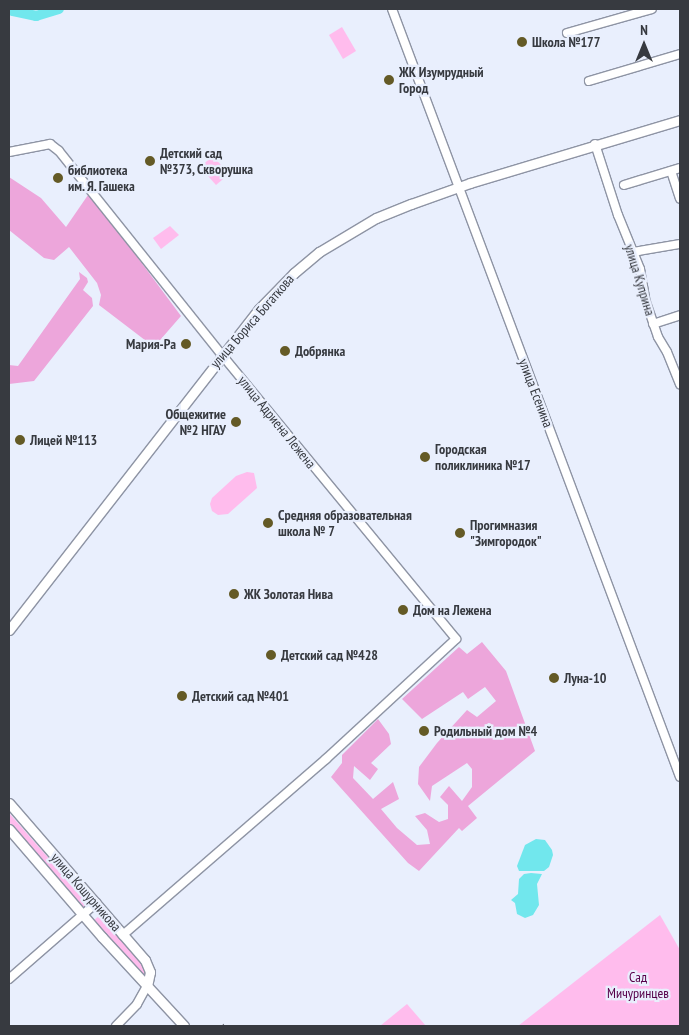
<!DOCTYPE html>
<meta charset="utf-8">
<style>
body{margin:0}
#map{position:relative;width:689px;height:1035px;overflow:hidden;background:#e9effd;font-family:"PT Sans Narrow",sans-serif}
div>[style]{position:absolute}
[style*='--x']{left:calc(var(--x)*1px);top:calc(var(--y)*1px);width:calc(var(--w)*1px);rotate:calc(var(--a)*1deg)}
.green>*{inset:0;background:#ffbced}
.forest>*{inset:0;background:#eda6db}
.water>*{inset:0;background:#71e7ed}
.river>*{height:10px;margin:-5px;padding:0 5px;transform-origin:5px;border-radius:5px;background:#71e7ed}
.roads{filter:drop-shadow(1px 0 #8e94a4) drop-shadow(-1px 0 #8e94a4) drop-shadow(0 1px #8e94a4) drop-shadow(0 -1px #8e94a4)}
.minor>*{height:8px;margin:-4px;padding:0 4px;transform-origin:4px;border-radius:4px;background:#fff}
.major>*{height:9px;margin:-4.5px;padding:0 4.5px;transform-origin:4.5px;border-radius:4.5px;background:#fff}
.tram>*{height:1px;margin:-0.5px;padding:0 0.5px;transform-origin:0.5px;border-radius:0.5px;background:#6b6f77}
.dots>*{width:14px;height:14px;translate:-50% -50%;box-sizing:border-box;border:2px solid #e9effd;border-radius:50%}
span{translate:-50% -50%;white-space:nowrap;text-align:center;line-height:1.15;-webkit-text-stroke:4.5px #e9effd;paint-order:stroke}
.poi-label{font-size:14px;color:#373a40;font-weight:700}
.left{translate:0 -50%;text-align:left}
.right{translate:-100% -50%;text-align:right}
.street-label{font-size:14px;color:#373a40}
.park-label{font-size:14px;color:#560049}
.frame{position:absolute;inset:0;border:10px solid #373a40;pointer-events:none}
.north{position:absolute;left:619px;top:20px;width:50px;height:50px;-webkit-text-stroke:4px #e9effd;paint-order:stroke;rotate:0deg;font-size:14px;font-weight:700;line-height:20px;text-align:center;color:#373a40}
.north::after{content:'';display:block;margin:auto;width:18px;height:22px;background:#373a40;clip-path:polygon(50% 0,100% 100%,50% 72%,0 100%)}
</style>
<div id="map">
<div class="green">
<i style="clip-path:polygon(342px 27px,356px 51px,343px 59px,329px 35px)"></i>
<i style="clip-path:polygon(213px 156px,229px 174px,216px 185px,200px 167px)"></i>
<i style="clip-path:polygon(170px 226px,179px 235px,161px 249px,153px 238px)"></i>
<i style="clip-path:polygon(247px 472px,254px 473px,257px 488px,228px 514px,218px 515px,212px 511px,210px 504px,212px 498px,236px 476px)"></i>
<i style="clip-path:polygon(9px 813px,88px 903px,83px 909px,9px 825px)"></i>
<i style="clip-path:polygon(100px 915px,139px 959px,144px 969px,145px 977px,142px 976px,93px 921px)"></i>
<i style="clip-path:polygon(660px 915px,680px 950px,680px 1026px,518px 1026px)"></i>
<i style="clip-path:polygon(407px 1004px,426px 1026px,380px 1026px)"></i>
</div>
<div class="forest">
<i style="clip-path:polygon(9px 177px,41px 198px,66px 227px,88px 195px,115px 227px,181px 316px,154px 347px,99px 305px,101px 295px,97px 283px,69px 247px,54px 260px,44px 258px,9px 230px)"></i>
<i style="clip-path:polygon(79px 272px,87px 278px,88px 282px,83px 290px,92px 298px,93px 306px,34px 381px,9px 384px,9px 365px,18px 366px,80px 279px)"></i>
<i style="clip-path:polygon(482px 642px,506px 671px,535px 751px,468px 806px,477px 818px,462px 831px,459px 828px,419px 871px,408px 863px,331px 777px,342px 763px,342px 755px,378px 719px,389px 734px,391px 744px,371px 763px,378px 769px,370px 780px,354px 766px,353px 778px,373px 799px,393px 782px,399px 799px,381px 809px,397px 828px,417px 845px,430px 844px,427px 830px,415px 816px,425px 813px,439px 822px,448px 819px,448px 805px,440px 797px,449px 786px,462px 801px,472px 787px,472px 769px,467px 763px,432px 786px,430px 801px,418px 784px,419px 767px,437px 743px,467px 710px,477px 717px,496px 701px,485px 687px,468px 699px,463px 692px,422px 719px,402px 699px,459px 647px,467px 654px)"></i>
</div>
<div class="water">
<i style="clip-path:polygon(536px 839px,545px 840px,552px 850px,553px 855px,549px 867px,544px 871px,519px 871px,517px 866px,525px 845px)"></i>
<i style="clip-path:polygon(531px 873px,542px 874px,537px 884px,539px 905px,533px 915px,525px 918px,517px 914px,515px 903px,511px 900px,518px 894px,519px 879px,524px 874px)"></i>
</div>
<div class="river">
<i style="--x:11;--y:9;--w:3;--a:45"></i>
<i style="--x:13;--y:11;--w:24;--a:12"></i>
<i style="--x:36;--y:16;--w:24;--a:-17"></i>
</div>
<div class="roads">
<div class="minor">
<i style="--x:392;--y:9;--w:820;--a:69.44"></i>
<i style="--x:567;--y:33;--w:88;--a:-15.8"></i>
<i style="--x:589;--y:81;--w:95;--a:-16.5"></i>
<i style="--x:595;--y:144;--w:75;--a:72.1"></i>
<i style="--x:618;--y:215;--w:58;--a:67.8"></i>
<i style="--x:640;--y:269;--w:34;--a:80"></i>
<i style="--x:646;--y:302;--w:37;--a:71"></i>
<i style="--x:658;--y:337;--w:17;--a:59"></i>
<i style="--x:667;--y:352;--w:35;--a:68"></i>
<i style="--x:9;--y:152;--w:42;--a:-11"></i>
<i style="--x:50;--y:144;--w:11;--a:38"></i>
<i style="--x:59;--y:151;--w:261;--a:51.4"></i>
<i style="--x:222;--y:355;--w:368;--a:50.5"></i>
<i style="--x:456;--y:639;--w:177;--a:137.3"></i>
<i style="--x:326;--y:759;--w:269;--a:139.1"></i>
<i style="--x:671;--y:171;--w:29;--a:72"></i>
<i style="--x:624;--y:185;--w:59;--a:-16.9"></i>
<i style="--x:633;--y:252;--w:48;--a:-9.7"></i>
<i style="--x:653;--y:324;--w:28;--a:-18"></i>
<i style="--x:9;--y:979;--w:116;--a:-41.1"></i>
<i style="--x:116;--y:1026;--w:30;--a:-46"></i>
<i style="--x:137;--y:1004;--w:21;--a:-61"></i>
</div>
<div class="major">
<i style="--x:9;--y:630;--w:407;--a:-52.1"></i>
<i style="--x:259;--y:309;--w:50;--a:-45.8"></i>
<i style="--x:294;--y:273;--w:33;--a:-40"></i>
<i style="--x:319;--y:252;--w:66;--a:-30.8"></i>
<i style="--x:376;--y:218;--w:38;--a:-22"></i>
<i style="--x:411;--y:204;--w:63;--a:-19.6"></i>
<i style="--x:470;--y:183;--w:219;--a:-16.7"></i>
<i style="--x:9;--y:803;--w:208;--a:49.1"></i>
<i style="--x:145;--y:960;--w:13;--a:67"></i>
<i style="--x:150;--y:972;--w:14;--a:102"></i>
<i style="--x:9;--y:829;--w:143;--a:49.3"></i>
<i style="--x:102;--y:937;--w:121;--a:47.3"></i>
</div>
</div>
<div class="tram">
<i style="--x:221;--y:1026;--w:3;--a:-45"></i>
</div>
<div class="dots">
<i style="left:522px;top:42px;background:#645a26"></i>
<i style="left:389px;top:80px;background:#645a26"></i>
<i style="left:150px;top:161px;background:#645a26"></i>
<i style="left:58px;top:178px;background:#645a26"></i>
<i style="left:186px;top:344px;background:#645a26"></i>
<i style="left:285px;top:351px;background:#645a26"></i>
<i style="left:236px;top:422px;background:#645a26"></i>
<i style="left:20px;top:440px;background:#645a26"></i>
<i style="left:425px;top:457px;background:#645a26"></i>
<i style="left:268px;top:523px;background:#645a26"></i>
<i style="left:460px;top:533px;background:#645a26"></i>
<i style="left:234px;top:594px;background:#645a26"></i>
<i style="left:403px;top:610px;background:#645a26"></i>
<i style="left:271px;top:655px;background:#645a26"></i>
<i style="left:554px;top:678px;background:#645a26"></i>
<i style="left:182px;top:696px;background:#645a26"></i>
<i style="left:424px;top:731px;background:#645a26"></i>
</div>
<div class="poi-label">
<span class="left" style="left:532px;top:42px">Школа №177</span>
<span class="left" style="left:399px;top:80px">ЖК Изумрудный<br>Город</span>
<span class="left" style="left:160px;top:161px">Детский сад<br>№373, Скворушка</span>
<span class="left" style="left:68px;top:178px">библиотека<br>им. Я. Гашека</span>
<span class="right" style="left:176px;top:344px">Мария-Ра</span>
<span class="left" style="left:295px;top:351px">Добрянка</span>
<span class="right" style="left:226px;top:422px">Общежитие<br>№2 НГАУ</span>
<span class="left" style="left:30px;top:440px">Лицей №113</span>
<span class="left" style="left:435px;top:457px">Городская<br>поликлиника №17</span>
<span class="left" style="left:278px;top:523px">Средняя образовательная<br>школа № 7</span>
<span class="left" style="left:470px;top:533px">Прогимназия<br>"Зимгородок"</span>
<span class="left" style="left:244px;top:594px">ЖК Золотая Нива</span>
<span class="left" style="left:413px;top:610px">Дом на Лежена</span>
<span class="left" style="left:281px;top:655px">Детский сад №428</span>
<span class="left" style="left:564px;top:678px">Луна-10</span>
<span class="left" style="left:192px;top:696px">Детский сад №401</span>
<span class="left" style="left:434px;top:731px">Родильный дом №4</span>
</div>
<div class="street-label">
<span style="left:640px;top:280px;rotate:73deg">улица Куприна</span>
<span style="left:252px;top:321px;rotate:-49deg">улица Бориса Богаткова</span>
<span style="left:536px;top:393px;rotate:69deg">улица Есенина</span>
<span style="left:277px;top:422px;rotate:51deg">улица Адриена Лежена</span>
<span style="left:86px;top:892px;rotate:49deg">улица Кошурникова</span>
</div>
<div class="park-label">
<span style="left:638px;top:985px">Сад<br>Мичуринцев</span>
</div>
<div class="frame"></div>
<div class="north">N</div>
</div>
